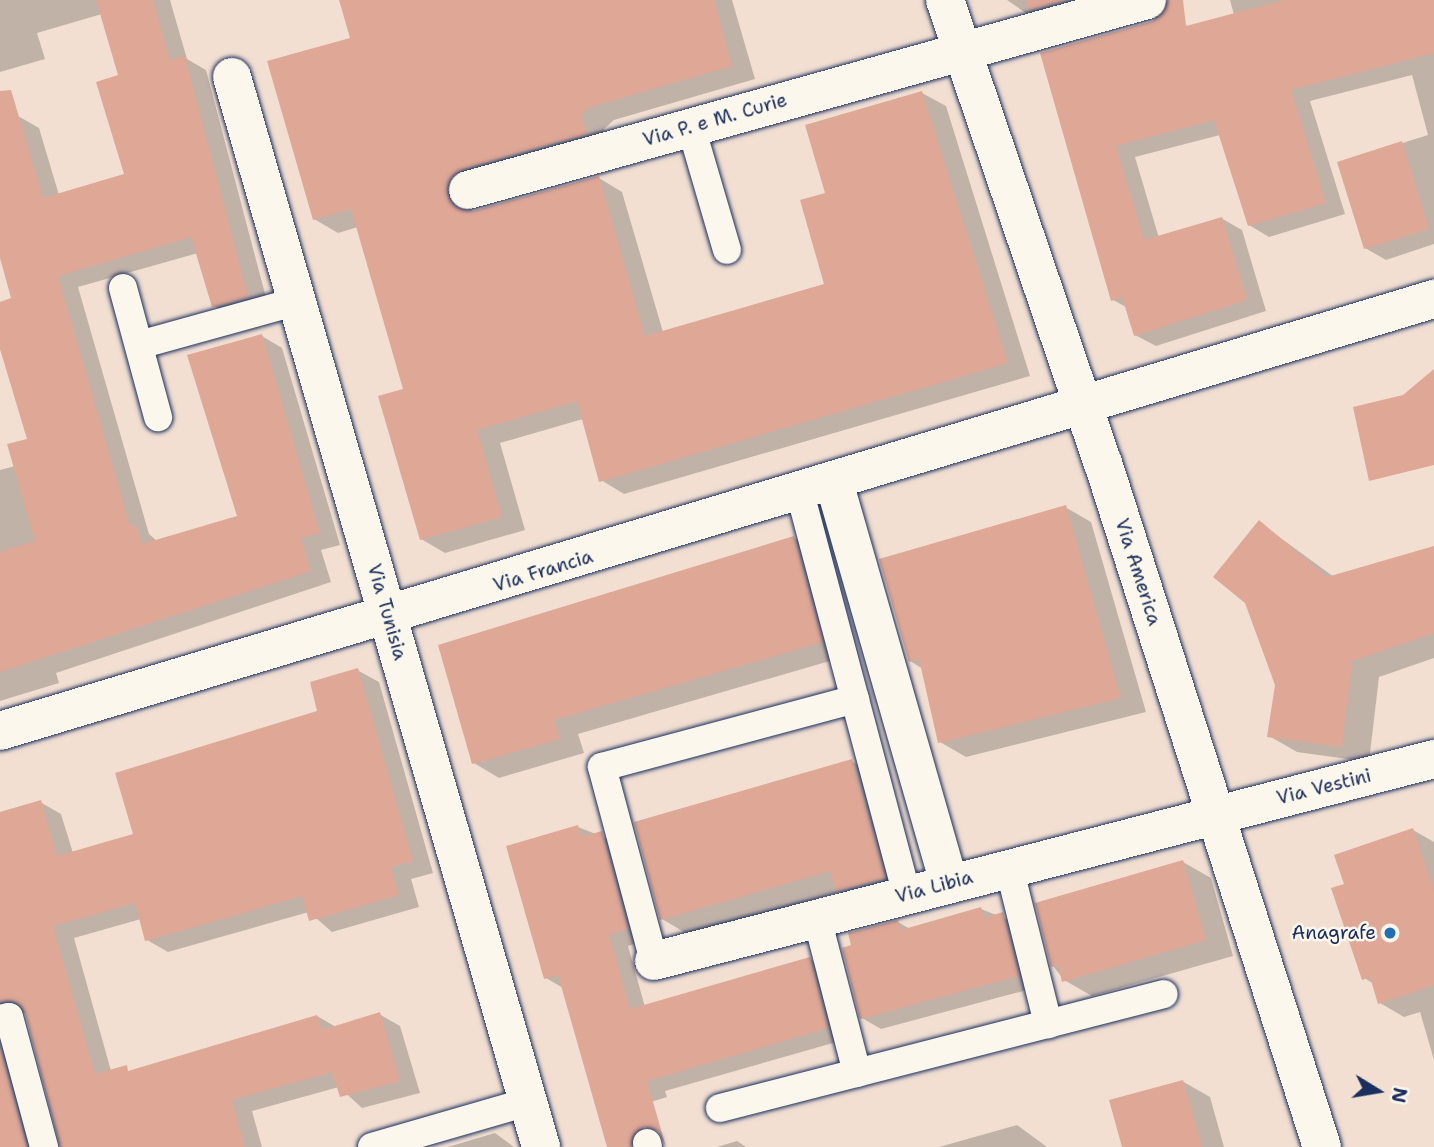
<!DOCTYPE html>
<html>
<head>
<meta charset="utf-8">
<style>
	body { margin:0 }
	#map { position:relative; width:1434px; height:1147px; overflow:hidden; background:#f2dfd2; font-family:"Shantell Sans",sans-serif }
	div>[style] { position:absolute }
	[style*='--x'] { left:calc(var(--x)*1px); top:calc(var(--y)*1px); width:calc(var(--w)*1px); rotate:calc(var(--a)*1deg) }
	.shadow>* { inset:0; background:#0003 }
	.building>* { inset:0; background:#dea796 }
	.roads { filter:drop-shadow(0 0 2px #1b2f5e) drop-shadow(0 0 2px #1b2f5e) }
	.service>* { height:28px; margin:-14px; padding:0 14px; transform-origin:14px; border-radius:14px; background:#fbf7ec }
	.minor>* { height:38px; margin:-19px; padding:0 19px; transform-origin:19px; border-radius:19px; background:#fbf7ec }
	.dots>* { width:19px; height:19px; translate:-50% -50%; box-sizing:border-box; border:4px solid #fbf7ec; border-radius:50% }
	span { translate:-50% -50%; white-space:nowrap; text-align:center; line-height:1.15; -webkit-text-stroke:5px #fbf7ec; paint-order:stroke }
	.street-label { font-size:19px; color:#1b2f5e }
	.poi-label { font-size:19px; color:#1b2f5e }
	.right { translate:-100% -50%; text-align:right }
	.north { position:absolute; left:1343px; top:1056px; width:70px; height:70px; -webkit-text-stroke:5px #fbf7ec; paint-order:stroke; rotate:101deg; font-size:19px; font-weight:700; line-height:28px; text-align:center; color:#1b2f5e }
	.north::after { content:''; display:block; margin:auto; width:24px; height:32px; background:#1b2f5e; clip-path:polygon(50% 0,100% 100%,50% 72%,0 100%) }
</style>
</head>
<body>
<div id="map">
	<div class="shadow">
		<i style="clip-path:polygon(0 0,170px 0,187px 59px,206px 70px,269px 309px,235px 318px,214px 306px,198px 253px,78px 287px,149px 534px,157px 541px,239px 517px,262px 336px,282px 348px,340px 545px,321px 550px,331px 582px,56px 673px,59px 683px,0 701px,0 470px,15px 466px,29px 440px,0 343px,0 304px,13px 300px,0 252px,0 121px,18px 116px,39px 128px,59px 195px,126px 175px,120px 77px,102px 14px,37px 33px,45px 59px,0 72px)"></i>
		<i style="clip-path:polygon(340px 0,732px 0,755px 79px,614px 120px,604px 129px,609px 147px,470px 199px,473px 213px,599px 178px,622px 192px,663px 332px,826px 285px,827px 194px,922px 93px,946px 106px,1030px 376px,624px 494px,601px 480px,583px 419px,500px 443px,525px 530px,445px 553px,421px 539px,405px 390px,358px 227px,338px 233px,314px 219px,352px 39px)"></i>
		<i style="clip-path:polygon(1007px 0,1119px 0,1033px 18px)"></i>
		<i style="clip-path:polygon(1230px 0,1434px 0,1434px 244px,1386px 260px,1365px 248px,1339px 163px,1428px 135px,1412px 75px,1310px 101px,1345px 214px,1269px 237px,1249px 225px,1220px 135px,1135px 157px,1159px 238px,1221px 218px,1242px 230px,1266px 311px,1156px 346px,1135px 335px,1128px 308px,1113px 300px,1042px 54px,1123px 44px,1234px 15px)"></i>
		<i style="clip-path:polygon(1065px 507px,1091px 522px,1146px 712px,966px 757px,940px 742px,923px 669px,910px 661px)"></i>
		<i style="clip-path:polygon(1260px 523px,1334px 577px,1434px 553px,1434px 658px,1379px 677px,1369px 762px,1297px 752px,1269px 736px,1277px 685px)"></i>
		<i style="clip-path:polygon(794px 538px,819px 552px,847px 656px,578px 734px,584px 753px,499px 778px,474px 763px)"></i>
		<i style="clip-path:polygon(357px 670px,379px 682px,433px 873px,411px 879px,419px 907px,332px 932px,309px 912px,168px 952px,147px 940px,141px 919px,74px 938px,111px 1071px,133px 1071px,317px 1016px,336px 1027px,379px 1014px,400px 1026px,420px 1093px,362px 1108px,339px 1087px,252px 1111px,262px 1147px,69px 1147px,27px 1012px,9px 1019px,44px 1147px,0 1147px,0 813px,40px 802px,61px 814px,73px 853px,135px 835px,319px 712px)"></i>
		<i style="clip-path:polygon(851px 761px,879px 777px,912px 894px,865px 906px,839px 892px,689px 935px,662px 919px)"></i>
		<i style="clip-path:polygon(578px 827px,621px 844px,647px 940px,628px 946px,645px 1007px,810px 959px,829px 970px,847px 1039px,665px 1091px,667px 1097px,615px 1113px,563px 988px,546px 978px)"></i>
		<i style="clip-path:polygon(1413px 830px,1434px 842px,1434px 1060px,1420px 1012px,1404px 1017px,1380px 1003px,1374px 984px,1364px 978px,1346px 885px)"></i>
		<i style="clip-path:polygon(1183px 862px,1211px 878px,1233px 956px,1092px 996px,1064px 980px,1053px 966px)"></i>
		<i style="clip-path:polygon(981px 909px,1022px 925px,1038px 987px,881px 1029px,862px 1018px,898px 922px,910px 929px)"></i>
		<i style="clip-path:polygon(1182px 1081px,1210px 1097px,1224px 1147px,1124px 1147px)"></i>
		<i style="clip-path:polygon(1017px 1125px,1047px 1147px,939px 1147px)"></i>
		<i style="clip-path:polygon(495px 1133px,514px 1147px,448px 1147px)"></i>
		<i style="clip-path:polygon(737px 1141px,746px 1147px,717px 1147px)"></i>
	</div>
	<div class="building">
		<i style="clip-path:polygon(96px 0,153px 0,170px 60px,185px 56px,248px 297px,212px 307px,191px 237px,58px 276px,130px 526px,136px 525px,142px 544px,237px 516px,187px 355px,262px 334px,320px 533px,301px 538px,311px 571px,0 672px,0 552px,35px 541px,7px 444px,27px 439px,0 349px,0 302px,11px 298px,0 258px,0 91px,11px 90px,43px 198px,124px 174px,96px 82px,118px 75px)"></i>
		<i style="clip-path:polygon(339px 0,714px 0,732px 66px,590px 107px,581px 115px,587px 134px,462px 169px,447px 185px,453px 206px,473px 211px,599px 176px,645px 336px,824px 284px,800px 200px,825px 193px,805px 125px,922px 91px,1008px 363px,599px 482px,577px 401px,477px 430px,502px 517px,420px 540px,378px 396px,403px 389px,351px 209px,313px 220px,267px 61px,350px 38px)"></i>
		<i style="clip-path:polygon(1026px 0,1066px 0,1029px 10px)"></i>
		<i style="clip-path:polygon(1168px 0,1183px 0,1186px 26px,1284px 0,1434px 0,1434px 53px,1291px 90px,1326px 203px,1248px 226px,1214px 120px,1116px 146px,1144px 240px,1222px 217px,1247px 300px,1134px 336px,1122px 297px,1111px 301px,1040px 53px,1153px 21px)"></i>
		<i style="clip-path:polygon(1402px 141px,1429px 229px,1364px 249px,1337px 162px)"></i>
		<i style="clip-path:polygon(1434px 369px,1434px 465px,1369px 481px,1353px 407px,1403px 395px)"></i>
		<i style="clip-path:polygon(1066px 505px,1121px 698px,938px 743px,919px 659px,909px 662px,879px 559px)"></i>
		<i style="clip-path:polygon(1259px 520px,1327px 577px,1434px 546px,1434px 633px,1352px 661px,1342px 747px,1267px 737px,1275px 685px,1245px 603px,1213px 577px)"></i>
		<i style="clip-path:polygon(794px 536px,823px 642px,554px 720px,560px 739px,472px 764px,438px 645px)"></i>
		<i style="clip-path:polygon(358px 668px,413px 861px,391px 867px,399px 895px,309px 921px,302px 896px,145px 941px,135px 903px,53px 926px,95px 1074px,127px 1065px,128px 1071px,317px 1015px,322px 1030px,380px 1012px,400px 1081px,340px 1097px,332px 1072px,232px 1100px,245px 1147px,60px 1147px,25px 1013px,14px 1001px,0 1002px,0 812px,41px 800px,57px 856px,133px 834px,115px 773px,317px 711px,310px 682px)"></i>
		<i style="clip-path:polygon(852px 759px,886px 878px,836px 891px,830px 871px,660px 920px,634px 822px)"></i>
		<i style="clip-path:polygon(578px 825px,581px 837px,602px 831px,628px 929px,609px 935px,630px 1009px,810px 957px,828px 1028px,647px 1081px,666px 1147px,658px 1131px,644px 1127px,631px 1147px,607px 1147px,558px 975px,544px 979px,506px 846px)"></i>
		<i style="clip-path:polygon(1413px 828px,1434px 890px,1434px 985px,1378px 1004px,1370px 977px,1362px 980px,1331px 888px,1344px 884px,1334px 855px)"></i>
		<i style="clip-path:polygon(1183px 860px,1206px 940px,1062px 982px,1058px 965px,1051px 967px,1035px 903px)"></i>
		<i style="clip-path:polygon(981px 907px,984px 918px,1003px 912px,1019px 976px,860px 1019px,842px 948px,851px 945px,848px 933px,898px 920px,901px 930px)"></i>
		<i style="clip-path:polygon(0 1048px,27px 1147px,0 1147px)"></i>
		<i style="clip-path:polygon(1183px 1080px,1202px 1147px,1122px 1147px,1109px 1100px)"></i>
	</div>
	<div class="roads">
		<div class="service">
			<i style="--x:691;--y:127;--w:128;--a:73.7"></i>
			<i style="--x:123;--y:288;--w:134;--a:74.8"></i>
			<i style="--x:139;--y:345;--w:165;--a:-15.5"></i>
			<i style="--x:800;--y:493;--w:415;--a:75.1"></i>
			<i style="--x:1009;--y:867;--w:162;--a:76"></i>
			<i style="--x:817;--y:918;--w:160;--a:75.5"></i>
			<i style="--x:654;--y:961;--w:201;--a:-105"></i>
			<i style="--x:602;--y:767;--w:262;--a:-15"></i>
			<i style="--x:0;--y:1019;--w:9;--a:-13"></i>
			<i style="--x:9;--y:1017;--w:135;--a:74.9"></i>
			<i style="--x:720;--y:1108;--w:458;--a:-14.4"></i>
			<i style="--x:647;--y:1143;--w:4;--a:76"></i>
			<i style="--x:372;--y:1147;--w:162;--a:-16.1"></i>
		</div>
		<div class="minor">
			<i style="--x:945;--y:0;--w:489;--a:71.2"></i>
			<i style="--x:1103;--y:463;--w:718;--a:72.25"></i>
			<i style="--x:232;--y:77;--w:1114;--a:73.89"></i>
			<i style="--x:468;--y:190;--w:705;--a:-15.63"></i>
			<i style="--x:834;--y:482;--w:416;--a:74"></i>
			<i style="--x:0;--y:731;--w:1498;--a:-16.77"></i>
			<i style="--x:654;--y:961;--w:806;--a:-14.52"></i>
		</div>
	</div>
	<div class="dots">
		<i style="left:1390px;top:933px;background:#1f6fb2"></i>
	</div>
	<div class="street-label">
		<span style="left:715px;top:120px;rotate:-16deg">Via P. e M. Curie</span>
		<span style="left:543px;top:571px;rotate:-17deg">Via Francia</span>
		<span style="left:1138px;top:572px;rotate:72deg">Via America</span>
		<span style="left:387px;top:612px;rotate:74deg">Via Tunisia</span>
		<span style="left:1324px;top:787px;rotate:-14deg">Via Vestini</span>
		<span style="left:934px;top:887px;rotate:-15deg">Via Libia</span>
	</div>
	<div class="poi-label">
		<span class="right" style="left:1376px;top:933px">Anagrafe</span>
	</div>
	<div class="north">N</div>
</div>
</body>
</html>
